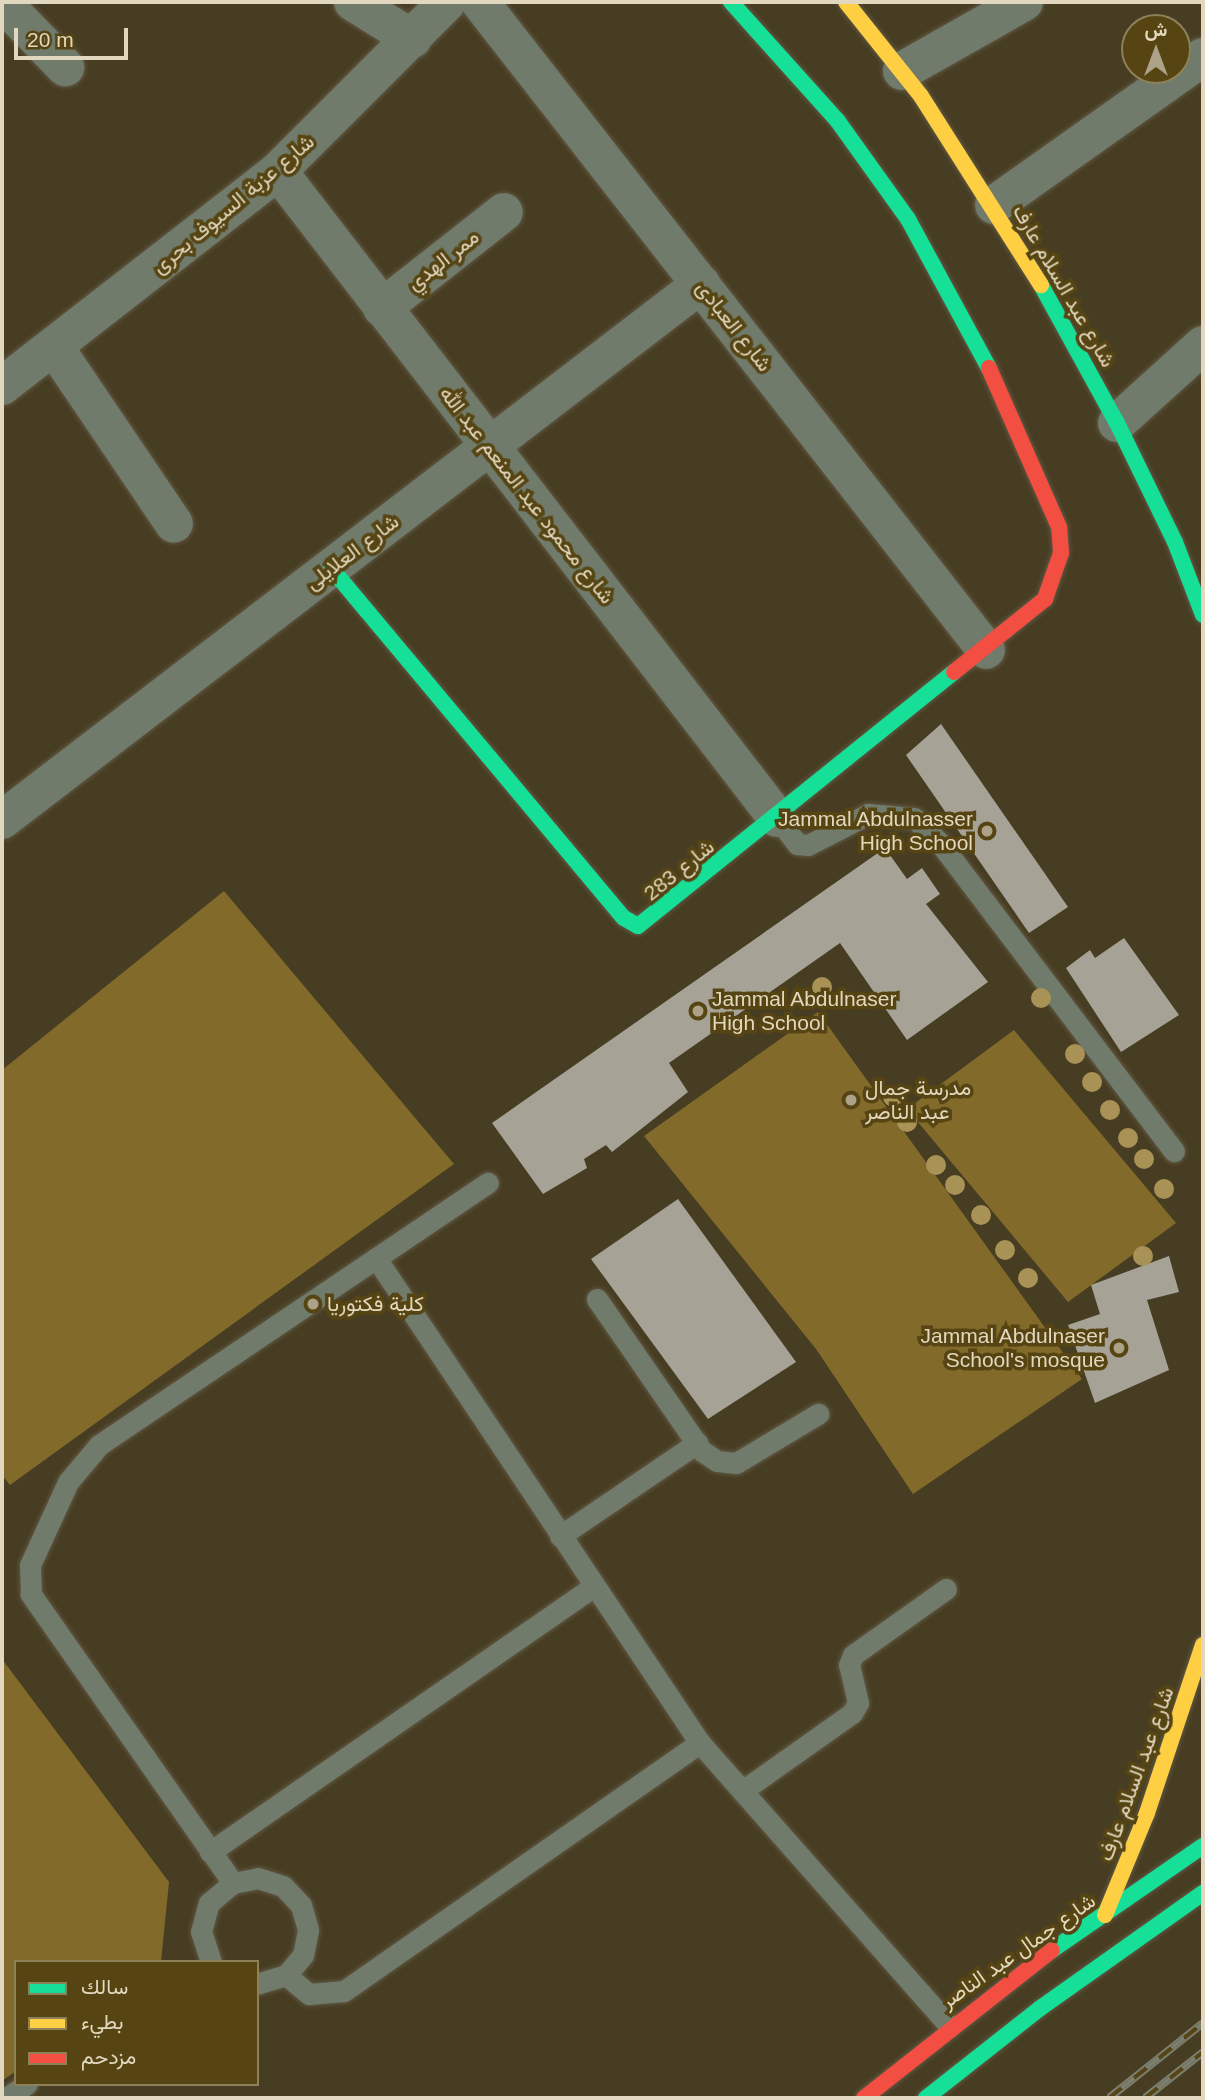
<!DOCTYPE html>
<html>
<head>
<meta charset="utf-8">
<style>
	body { margin:0 }
	#map { position:relative; width:1205px; height:2100px; overflow:hidden; background:#473d22; font-family:Arial,Vazirmatn,sans-serif }
	div>[style] { position:absolute }
	[style*='--x'] { left:calc(var(--x)*1px); top:calc(var(--y)*1px); width:calc(var(--w)*1px); rotate:calc(var(--a)*1deg) }
	.green>* { inset:0; background:#816a2a }
	.building>* { inset:0; background:#a6a296 }
	.roads { filter:drop-shadow(0 0 2px #605742) drop-shadow(0 0 2px #605742) }
	.lane>* { height:21px; margin:-10.5px; padding:0 10.5px; transform-origin:10.5px; border-radius:10.5px; background:#707b6c }
	.street>* { height:38px; margin:-19px; padding:0 19px; transform-origin:19px; border-radius:19px; background:#707b6c }
	.fast>* { height:16px; margin:-8px; padding:0 8px; transform-origin:8px; border-radius:8px; background:#16e098 }
	.slow>* { height:16px; margin:-8px; padding:0 8px; transform-origin:8px; border-radius:8px; background:#ffcf43 }
	.jam>* { height:16px; margin:-8px; padding:0 8px; transform-origin:8px; border-radius:8px; background:#f24e42 }
	.rail>* { height:8px; margin-top:-4px; transform-origin:0; background:repeating-linear-gradient(90deg,#564513 0 16px,#7c7e6e 0 32px); box-sizing:border-box; border-block:2px solid #7c7e6e }
	.trees>* { width:20px; height:20px; margin:-10px; border-radius:50%; background:#a99256 }
	.dots>* { width:19px; height:19px; translate:-50% -50%; box-sizing:border-box; border:4px solid #564513; border-radius:50% }
	span { translate:-50% -50%; white-space:nowrap; text-align:center; line-height:1.15; -webkit-text-stroke:7px #564513; paint-order:stroke }
	.street-label { font-size:21px; color:#e2d8bf }
	.poi-label { font-size:21px; color:#e2d8bf }
	.right { translate:-100% -50%; text-align:right }
	.left { translate:0 -50%; text-align:left }
	.frame { position:absolute; inset:0; border:4px solid #e2d8bf; pointer-events:none }
	.legend { position:absolute; left:14px; top:1960px; width:245px; height:126px; box-sizing:border-box; background:#564513; border:2px solid #8e8058; margin:0; padding:9px 12px; list-style:none; font-size:21px; color:#e2d8bf }
	.legend li { display:flex; align-items:center; gap:14px; height:35px }
	.legend b { width:35px; border:2px solid #8e8058 }
	.north { position:absolute; left:1121px; top:14px; width:70px; height:70px; box-sizing:border-box; background:#564513; border:2px solid #8e8058; border-radius:50%; rotate:0deg; font-size:19px; font-weight:700; line-height:28px; text-align:center; color:#e2d8bf }
	.north::after { content:''; display:block; margin:auto; width:24px; height:32px; background:#aca288; clip-path:polygon(50% 0,100% 100%,50% 72%,0 100%) }
	.scale { position:absolute; left:14px; top:28px; width:114px; height:32px; box-sizing:border-box; border:4px solid #e2d8bf; border-top:0; padding-left:9px; font-size:21px; line-height:24px; white-space:nowrap; color:#e2d8bf; -webkit-text-stroke:5px #564513; paint-order:stroke }
</style>
</head>
<body>
<div id="map">
	<div class="green">
		<i style="clip-path:polygon(224px 891px,454px 1164px,10px 1485px,2px 1475px,2px 1070px)"></i>
		<i style="clip-path:polygon(818px 1012px,1082px 1379px,913px 1494px,816px 1349px,644px 1136px)"></i>
		<i style="clip-path:polygon(1014px 1030px,1176px 1223px,1068px 1302px,907px 1109px)"></i>
		<i style="clip-path:polygon(2px 1659px,169px 1882px,161px 1962px,16px 1962px,16px 2071px,2px 2081px)"></i>
	</div>
	<div class="building">
		<i style="clip-path:polygon(941px 724px,1068px 907px,1029px 933px,906px 755px)"></i>
		<i style="clip-path:polygon(885px 848px,907px 879px,922px 868px,940px 894px,926px 904px,988px 982px,907px 1040px,840px 943px,669px 1063px,688px 1092px,612px 1152px,606px 1145px,584px 1159px,587px 1168px,543px 1194px,492px 1123px)"></i>
		<i style="clip-path:polygon(1124px 938px,1179px 1015px,1121px 1052px,1066px 968px,1090px 950px,1095px 958px)"></i>
		<i style="clip-path:polygon(678px 1199px,796px 1362px,708px 1419px,591px 1259px)"></i>
		<i style="clip-path:polygon(1169px 1256px,1179px 1292px,1147px 1300px,1169px 1370px,1095px 1403px,1068px 1325px,1100px 1314px,1091px 1285px)"></i>
	</div>
	<div class="roads">
		<div class="lane">
			<i style="--x:777;--y:818;--w:33;--a:52"></i>
			<i style="--x:797;--y:844;--w:11;--a:5"></i>
			<i style="--x:808;--y:845;--w:68;--a:-27.3"></i>
			<i style="--x:868;--y:814;--w:46;--a:5"></i>
			<i style="--x:914;--y:818;--w:36;--a:44"></i>
			<i style="--x:940;--y:843;--w:387;--a:52.8"></i>
			<i style="--x:376;--y:1258;--w:583;--a:56.26"></i>
			<i style="--x:700;--y:1743;--w:376;--a:48.6"></i>
			<i style="--x:597;--y:1299;--w:185;--a:55.4"></i>
			<i style="--x:702;--y:1451;--w:18;--a:34"></i>
			<i style="--x:717;--y:1461;--w:19;--a:6"></i>
			<i style="--x:736;--y:1463;--w:96;--a:-30.9"></i>
			<i style="--x:560;--y:1536;--w:166;--a:-34.2"></i>
			<i style="--x:742;--y:1791;--w:135;--a:-35.3"></i>
			<i style="--x:852;--y:1713;--w:12;--a:-59"></i>
			<i style="--x:858;--y:1703;--w:39;--a:-103"></i>
			<i style="--x:849;--y:1665;--w:11;--a:-68"></i>
			<i style="--x:853;--y:1655;--w:114;--a:-35.4"></i>
			<i style="--x:210;--y:1852;--w:467;--a:-34.7"></i>
			<i style="--x:233;--y:1883;--w:353;--a:-125"></i>
			<i style="--x:31;--y:1594;--w:29;--a:-92"></i>
			<i style="--x:30;--y:1565;--w:91;--a:-65.4"></i>
			<i style="--x:68;--y:1482;--w:48;--a:-50"></i>
			<i style="--x:99;--y:1445;--w:469;--a:-34"></i>
			<i style="--x:211;--y:1962;--w:32;--a:-108"></i>
			<i style="--x:201;--y:1932;--w:30;--a:-75"></i>
			<i style="--x:209;--y:1903;--w:31;--a:-40"></i>
			<i style="--x:233;--y:1883;--w:25;--a:-11"></i>
			<i style="--x:258;--y:1878;--w:26;--a:18"></i>
			<i style="--x:283;--y:1886;--w:26;--a:47"></i>
			<i style="--x:301;--y:1905;--w:26;--a:74"></i>
			<i style="--x:308;--y:1930;--w:25;--a:101"></i>
			<i style="--x:303;--y:1955;--w:26;--a:130"></i>
			<i style="--x:286;--y:1975;--w:30;--a:163"></i>
			<i style="--x:286;--y:1975;--w:30;--a:40"></i>
			<i style="--x:309;--y:1994;--w:35;--a:-5"></i>
			<i style="--x:344;--y:1991;--w:434;--a:-34.9"></i>
			<i style="--x:6;--y:2098;--w:25;--a:-34"></i>
		</div>
		<div class="street">
			<i style="--x:2;--y:2;--w:91;--a:45.9"></i>
			<i style="--x:353;--y:2;--w:70;--a:31.7"></i>
			<i style="--x:480;--y:2;--w:822;--a:52.01"></i>
			<i style="--x:902;--y:71;--w:140;--a:-29.5"></i>
			<i style="--x:278;--y:171;--w:817;--a:52.36"></i>
			<i style="--x:994;--y:205;--w:256;--a:-35.3"></i>
			<i style="--x:382;--y:308;--w:155;--a:-38.2"></i>
			<i style="--x:55;--y:348;--w:212;--a:55.9"></i>
			<i style="--x:2;--y:386;--w:350;--a:-37.9"></i>
			<i style="--x:278;--y:171;--w:239;--a:-45"></i>
			<i style="--x:1117;--y:423;--w:116;--a:-42.2"></i>
			<i style="--x:2;--y:820;--w:881;--a:-37.48"></i>
		</div>
		<div class="fast">
			<i style="--x:731;--y:2;--w:159;--a:48.1"></i>
			<i style="--x:837;--y:120;--w:122;--a:54.4"></i>
			<i style="--x:908;--y:219;--w:170;--a:61.5"></i>
			<i style="--x:1041;--y:285;--w:158;--a:61.2"></i>
			<i style="--x:1117;--y:423;--w:132;--a:64"></i>
			<i style="--x:1175;--y:542;--w:78;--a:69"></i>
			<i style="--x:331;--y:568;--w:456;--a:50.1"></i>
			<i style="--x:624;--y:918;--w:16;--a:30"></i>
			<i style="--x:638;--y:926;--w:405;--a:-38.8"></i>
			<i style="--x:1052;--y:1950;--w:183;--a:-34.6"></i>
			<i style="--x:926;--y:2098;--w:144;--a:-38.2"></i>
			<i style="--x:1039;--y:2009;--w:201;--a:-35.3"></i>
		</div>
		<div class="slow">
			<i style="--x:846;--y:2;--w:120;--a:51.4"></i>
			<i style="--x:921;--y:96;--w:224;--a:57.6"></i>
			<i style="--x:1105;--y:1915;--w:110;--a:-67.6"></i>
			<i style="--x:1147;--y:1813;--w:177;--a:-71.6"></i>
		</div>
		<div class="jam">
			<i style="--x:954;--y:672;--w:117;--a:-38.7"></i>
			<i style="--x:1045;--y:599;--w:49;--a:-70.8"></i>
			<i style="--x:1061;--y:553;--w:26;--a:-94"></i>
			<i style="--x:1059;--y:527;--w:174;--a:-113.8"></i>
			<i style="--x:864;--y:2098;--w:239;--a:-38.2"></i>
		</div>
	</div>
	<div class="rail">
		<i style="--x:1109;--y:2098;--w:120;--a:-38.6"></i>
		<i style="--x:1145;--y:2098;--w:74;--a:-38.4"></i>
	</div>
	<div class="trees">
		<i style="left:822px;top:987px"></i>
		<i style="left:1041px;top:998px"></i>
		<i style="left:1075px;top:1054px"></i>
		<i style="left:1092px;top:1082px"></i>
		<i style="left:893px;top:1097px"></i>
		<i style="left:1110px;top:1110px"></i>
		<i style="left:907px;top:1122px"></i>
		<i style="left:1128px;top:1138px"></i>
		<i style="left:1144px;top:1159px"></i>
		<i style="left:936px;top:1165px"></i>
		<i style="left:955px;top:1185px"></i>
		<i style="left:1164px;top:1189px"></i>
		<i style="left:981px;top:1215px"></i>
		<i style="left:1005px;top:1250px"></i>
		<i style="left:1143px;top:1256px"></i>
		<i style="left:1028px;top:1278px"></i>
	</div>
	<div class="dots">
		<i style="left:987px;top:831px;background:#aca288"></i>
		<i style="left:698px;top:1011px;background:#aca288"></i>
		<i style="left:851px;top:1100px;background:#aca288"></i>
		<i style="left:313px;top:1304px;background:#aca288"></i>
		<i style="left:1119px;top:1348px;background:#aca288"></i>
	</div>
	<div class="street-label">
		<span style="left:233px;top:204px;rotate:-40deg">شارع عزبة السيوف بحرى</span>
		<span style="left:443px;top:260px;rotate:-38deg">ممر الهدي</span>
		<span style="left:1064px;top:286px;rotate:60deg">شارع عبد السلام عارف</span>
		<span style="left:734px;top:326px;rotate:52deg">شارع العبادى</span>
		<span style="left:527px;top:495px;rotate:52deg">شارع محمود عبد المنعم عبد الله</span>
		<span style="left:352px;top:552px;rotate:-37deg">شارع العلايلى</span>
		<span style="left:679px;top:870px;rotate:-39deg">شارع 283</span>
		<span style="left:1136px;top:1774px;rotate:-70deg">شارع عبد السلام عارف</span>
		<span style="left:1018px;top:1951px;rotate:-35deg">شارع جمال عبد الناصر</span>
	</div>
	<div class="poi-label">
		<span class="right" style="left:973px;top:831px">Jammal Abdulnasser<br>High School</span>
		<span class="left" style="left:712px;top:1011px">Jammal Abdulnaser<br>High School</span>
		<span class="left" style="left:865px;top:1100px">مدرسة جمال<br>عبد الناصر</span>
		<span class="left" style="left:327px;top:1304px">كلية فكتوريا</span>
		<span class="right" style="left:1105px;top:1348px">Jammal Abdulnaser<br>School's mosque</span>
	</div>
	<div class="frame"></div>
	<ul class="legend">
	<li><b style="height:9px;background:#16e098"></b>سالك</li>
	<li><b style="height:9px;background:#ffcf43"></b>بطيء</li>
	<li><b style="height:9px;background:#f24e42"></b>مزدحم</li>
	</ul>
	<div class="north">ش</div>
	<div class="scale">20 m</div>
</div>
</body>
</html>
